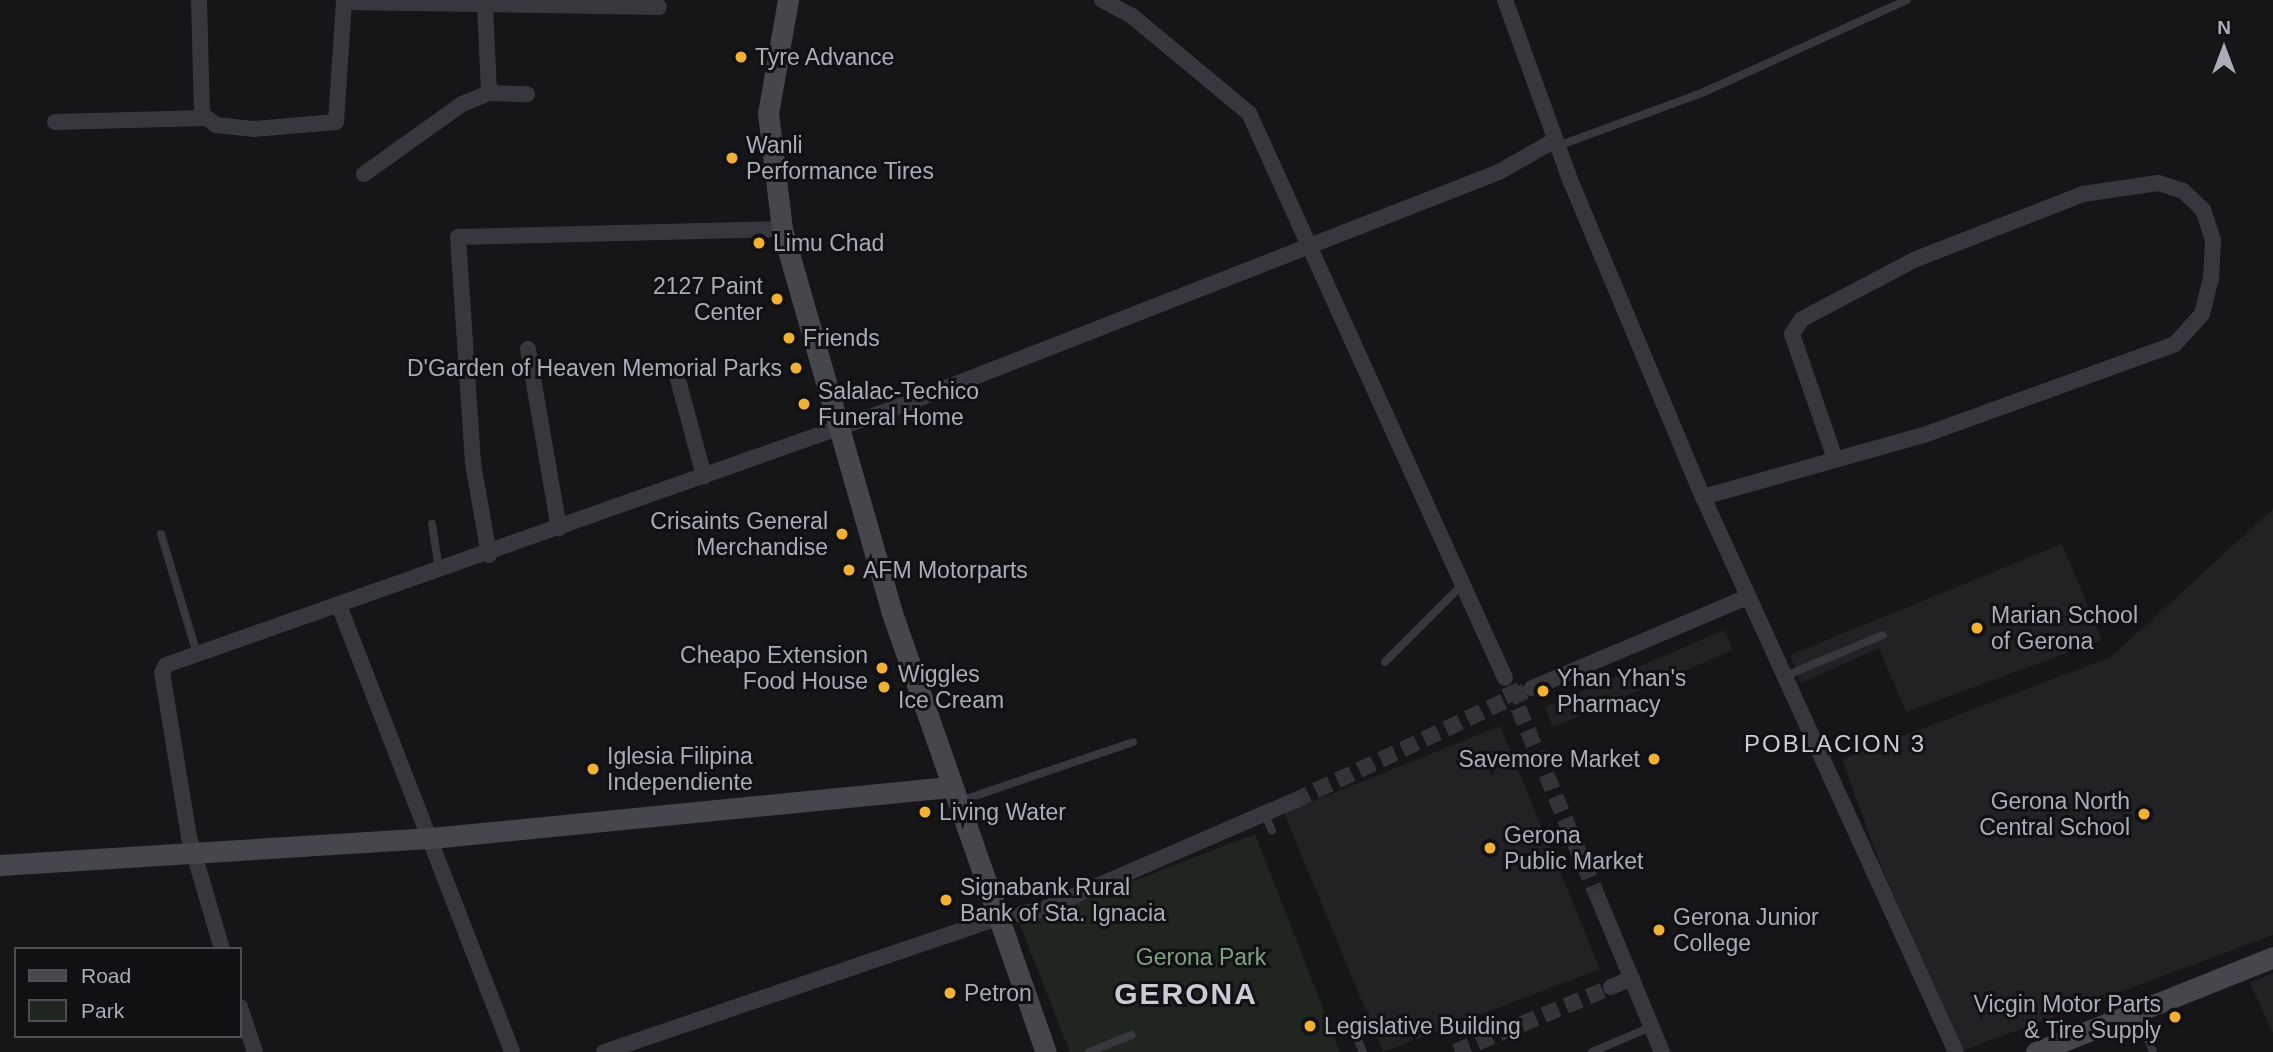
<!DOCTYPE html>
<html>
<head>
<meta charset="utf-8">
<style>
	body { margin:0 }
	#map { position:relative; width:2273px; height:1052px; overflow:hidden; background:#161618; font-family:Arial,sans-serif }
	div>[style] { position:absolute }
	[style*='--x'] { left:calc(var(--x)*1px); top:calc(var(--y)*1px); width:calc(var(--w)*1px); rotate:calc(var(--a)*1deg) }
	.built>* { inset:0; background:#222225 }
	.green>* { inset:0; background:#1e261f }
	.street-tunnel>* { height:16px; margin-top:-8px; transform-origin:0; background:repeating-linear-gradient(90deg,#333438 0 16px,transparent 0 24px) }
	.lane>* { height:8px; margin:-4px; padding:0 4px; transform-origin:4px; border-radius:4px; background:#37383d }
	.street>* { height:16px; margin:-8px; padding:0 8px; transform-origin:8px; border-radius:8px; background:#37383d }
	.secondary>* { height:21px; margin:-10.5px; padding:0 10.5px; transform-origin:10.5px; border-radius:10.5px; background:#45474d }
	.dots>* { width:19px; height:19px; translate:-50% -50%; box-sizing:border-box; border:4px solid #111113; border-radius:50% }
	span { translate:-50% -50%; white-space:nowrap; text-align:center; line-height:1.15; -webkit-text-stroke:6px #111113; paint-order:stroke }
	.poi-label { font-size:23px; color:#a8adb8 }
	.left { translate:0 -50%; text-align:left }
	.right { translate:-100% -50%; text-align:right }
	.park-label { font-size:23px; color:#7fa381 }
	.neighbourhood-label { font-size:24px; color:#c9ccd4; letter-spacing:2px }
	.district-label { font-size:30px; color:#c9ccd4; font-weight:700; letter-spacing:2px }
	.legend { position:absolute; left:14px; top:947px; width:228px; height:91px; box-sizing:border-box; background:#111113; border:2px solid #4d4f55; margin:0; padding:9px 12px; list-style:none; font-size:21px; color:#a8adb8 }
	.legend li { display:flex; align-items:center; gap:14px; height:35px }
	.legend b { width:35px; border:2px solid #4d4f55 }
	.north { position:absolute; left:2189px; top:14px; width:70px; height:70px; -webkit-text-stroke:5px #111113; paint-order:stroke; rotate:0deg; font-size:19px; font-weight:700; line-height:28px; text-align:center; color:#a8adb8 }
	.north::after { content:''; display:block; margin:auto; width:24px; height:32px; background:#a8adb8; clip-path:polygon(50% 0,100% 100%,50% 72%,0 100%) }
</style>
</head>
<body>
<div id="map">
	<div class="built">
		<i style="clip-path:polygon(2273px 509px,2273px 935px,1964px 1050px,1880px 864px,1842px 759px,2111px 657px)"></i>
		<i style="clip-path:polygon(2062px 544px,2102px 640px,1906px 712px,1879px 648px,1801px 683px,1790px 655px)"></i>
		<i style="clip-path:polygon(1724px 630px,1733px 650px,1553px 727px,1545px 707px)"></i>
		<i style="clip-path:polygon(1500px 726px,1600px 969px,1383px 1052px,1284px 813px)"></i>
		<i style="clip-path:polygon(2273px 973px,2273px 1033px,2250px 983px)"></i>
	</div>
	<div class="green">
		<i style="clip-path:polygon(1255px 834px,1340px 1052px,1070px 1052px,1020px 925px)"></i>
	</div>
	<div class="street-tunnel">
		<i style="--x:1509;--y:686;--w:232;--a:67.2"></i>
		<i style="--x:1294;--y:801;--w:263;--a:-25.4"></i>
		<i style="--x:1455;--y:1052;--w:169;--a:-22.6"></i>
	</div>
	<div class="lane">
		<i style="--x:1558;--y:146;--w:156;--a:-20.3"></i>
		<i style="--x:1704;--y:92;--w:223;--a:-24.4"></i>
		<i style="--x:432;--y:524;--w:47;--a:81.3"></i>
		<i style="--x:161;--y:534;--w:125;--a:73.3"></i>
		<i style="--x:1385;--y:662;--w:110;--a:-45"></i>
		<i style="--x:1785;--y:676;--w:106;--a:-22.7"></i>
		<i style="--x:960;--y:801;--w:183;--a:-18.8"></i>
		<i style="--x:1265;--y:815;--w:17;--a:66"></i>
		<i style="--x:2138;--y:1012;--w:43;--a:69.4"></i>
		<i style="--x:1354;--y:1031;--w:23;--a:67"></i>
		<i style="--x:1089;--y:1052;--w:46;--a:-21.6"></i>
		<i style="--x:1592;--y:1052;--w:64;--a:-23"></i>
	</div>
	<div class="street">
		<i style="--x:199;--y:0;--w:114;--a:88.5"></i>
		<i style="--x:202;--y:114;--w:18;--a:38"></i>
		<i style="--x:216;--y:125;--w:37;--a:6"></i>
		<i style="--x:253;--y:129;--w:83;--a:-4.8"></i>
		<i style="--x:336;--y:122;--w:122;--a:-86.2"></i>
		<i style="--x:1102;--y:0;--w:34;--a:28"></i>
		<i style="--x:1132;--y:16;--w:152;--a:39.7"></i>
		<i style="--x:1249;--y:113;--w:620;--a:65.62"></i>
		<i style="--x:1505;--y:0;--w:194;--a:70.1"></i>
		<i style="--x:1571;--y:182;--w:342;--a:67.3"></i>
		<i style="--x:1703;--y:497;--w:610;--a:65.49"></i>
		<i style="--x:344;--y:2;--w:315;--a:0.9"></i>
		<i style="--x:485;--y:4;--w:89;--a:87.4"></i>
		<i style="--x:489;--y:93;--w:38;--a:2"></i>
		<i style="--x:55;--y:122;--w:151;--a:-1.5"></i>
		<i style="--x:364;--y:174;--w:120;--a:-35.5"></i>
		<i style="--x:462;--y:104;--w:29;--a:-22"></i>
		<i style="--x:528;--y:349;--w:182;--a:80.2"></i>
		<i style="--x:677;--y:376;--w:104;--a:74.9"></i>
		<i style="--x:1703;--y:497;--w:230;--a:-15.7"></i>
		<i style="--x:1924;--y:435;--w:267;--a:-19.9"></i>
		<i style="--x:2175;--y:344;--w:40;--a:-48"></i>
		<i style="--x:2202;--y:314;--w:36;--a:-76"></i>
		<i style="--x:2211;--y:279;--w:39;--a:-87"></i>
		<i style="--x:2213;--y:240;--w:32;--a:-108"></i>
		<i style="--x:2203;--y:210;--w:28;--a:-136"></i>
		<i style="--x:2183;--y:191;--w:26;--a:-162"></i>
		<i style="--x:2158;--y:183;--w:76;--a:171.7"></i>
		<i style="--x:2083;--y:194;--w:179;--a:158.7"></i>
		<i style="--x:1916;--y:259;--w:129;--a:152.2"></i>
		<i style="--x:1802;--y:319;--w:18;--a:124"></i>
		<i style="--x:1792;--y:334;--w:129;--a:71"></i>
		<i style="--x:489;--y:555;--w:93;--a:-99.9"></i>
		<i style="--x:473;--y:463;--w:226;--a:-93.8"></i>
		<i style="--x:458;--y:237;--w:324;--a:-1.4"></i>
		<i style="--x:340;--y:608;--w:476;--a:68.8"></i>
		<i style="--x:1532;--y:688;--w:233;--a:-22.9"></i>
		<i style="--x:1599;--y:900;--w:165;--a:67.5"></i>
		<i style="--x:222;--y:949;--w:117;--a:-106.4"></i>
		<i style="--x:189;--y:837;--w:166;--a:-99.3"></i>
		<i style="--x:162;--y:673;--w:9;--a:-63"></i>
		<i style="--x:166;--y:665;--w:770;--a:-19.42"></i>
		<i style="--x:892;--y:409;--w:652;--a:-21.33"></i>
		<i style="--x:1499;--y:172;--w:64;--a:-29.7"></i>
		<i style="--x:1611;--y:987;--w:23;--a:-23"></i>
		<i style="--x:240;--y:1007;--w:47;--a:71.6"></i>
		<i style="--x:604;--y:1052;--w:413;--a:-18.8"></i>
		<i style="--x:995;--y:919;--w:50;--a:-11.5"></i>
		<i style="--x:1044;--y:909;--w:272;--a:-23.4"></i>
	</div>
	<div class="secondary">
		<i style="--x:788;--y:0;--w:115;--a:100"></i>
		<i style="--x:768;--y:113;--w:117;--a:83.1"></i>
		<i style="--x:782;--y:229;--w:399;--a:74"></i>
		<i style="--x:892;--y:613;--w:465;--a:70.7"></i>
		<i style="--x:0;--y:865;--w:432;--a:-3.6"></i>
		<i style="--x:431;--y:838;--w:521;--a:-5.62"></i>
		<i style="--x:2036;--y:1052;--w:255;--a:-21.8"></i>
	</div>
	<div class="dots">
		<i style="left:741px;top:57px;background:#f2b134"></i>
		<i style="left:732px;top:158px;background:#f2b134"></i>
		<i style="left:759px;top:243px;background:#f2b134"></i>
		<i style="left:777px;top:299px;background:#f2b134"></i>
		<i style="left:789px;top:338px;background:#f2b134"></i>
		<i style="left:796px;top:368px;background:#f2b134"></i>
		<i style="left:804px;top:404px;background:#f2b134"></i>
		<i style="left:842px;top:534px;background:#f2b134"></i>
		<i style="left:849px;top:570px;background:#f2b134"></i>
		<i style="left:1977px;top:628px;background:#f2b134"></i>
		<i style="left:882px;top:668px;background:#f2b134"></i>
		<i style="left:884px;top:687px;background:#f2b134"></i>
		<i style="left:1543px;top:691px;background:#f2b134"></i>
		<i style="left:1654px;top:759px;background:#f2b134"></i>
		<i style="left:593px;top:769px;background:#f2b134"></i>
		<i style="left:925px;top:812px;background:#f2b134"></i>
		<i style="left:2144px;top:814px;background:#f2b134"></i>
		<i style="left:1490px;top:848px;background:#f2b134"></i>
		<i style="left:946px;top:900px;background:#f2b134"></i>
		<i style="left:1659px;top:930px;background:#f2b134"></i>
		<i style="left:950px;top:993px;background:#f2b134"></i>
		<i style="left:2175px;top:1017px;background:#f2b134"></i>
		<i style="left:1310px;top:1026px;background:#f2b134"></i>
	</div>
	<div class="poi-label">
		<span class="left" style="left:755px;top:57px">Tyre Advance</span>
		<span class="left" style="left:746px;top:158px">Wanli<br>Performance Tires</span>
		<span class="left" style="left:773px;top:243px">Limu Chad</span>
		<span class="right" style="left:763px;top:299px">2127 Paint<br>Center</span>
		<span class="left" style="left:803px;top:338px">Friends</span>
		<span class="right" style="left:782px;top:368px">D'Garden of Heaven Memorial Parks</span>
		<span class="left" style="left:818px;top:404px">Salalac-Techico<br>Funeral Home</span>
		<span class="right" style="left:828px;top:534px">Crisaints General<br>Merchandise</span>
		<span class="left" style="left:863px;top:570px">AFM Motorparts</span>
		<span class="left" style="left:1991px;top:628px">Marian School<br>of Gerona</span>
		<span class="right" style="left:868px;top:668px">Cheapo Extension<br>Food House</span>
		<span class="left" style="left:898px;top:687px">Wiggles<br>Ice Cream</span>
		<span class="left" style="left:1557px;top:691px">Yhan Yhan's<br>Pharmacy</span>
		<span class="left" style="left:607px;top:769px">Iglesia Filipina<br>Independiente</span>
		<span class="right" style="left:1640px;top:759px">Savemore Market</span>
		<span class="right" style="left:2130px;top:814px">Gerona North<br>Central School</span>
		<span class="left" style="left:939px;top:812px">Living Water</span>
		<span class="left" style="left:1504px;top:848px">Gerona<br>Public Market</span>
		<span class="left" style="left:960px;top:900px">Signabank Rural<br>Bank of Sta. Ignacia</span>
		<span class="left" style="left:1673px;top:930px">Gerona Junior<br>College</span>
		<span class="left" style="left:964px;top:993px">Petron</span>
		<span class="right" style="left:2161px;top:1017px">Vicgin Motor Parts<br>&amp; Tire Supply</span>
		<span class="left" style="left:1324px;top:1026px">Legislative Building</span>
	</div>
	<div class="park-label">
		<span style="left:1201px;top:957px">Gerona Park</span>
	</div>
	<div class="neighbourhood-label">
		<span style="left:1835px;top:744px">POBLACION 3</span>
	</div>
	<div class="district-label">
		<span style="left:1186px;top:994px">GERONA</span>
	</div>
	<ul class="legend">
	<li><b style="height:9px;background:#45474d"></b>Road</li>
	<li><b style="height:19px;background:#1e261f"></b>Park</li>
	</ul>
	<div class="north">N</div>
</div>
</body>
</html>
